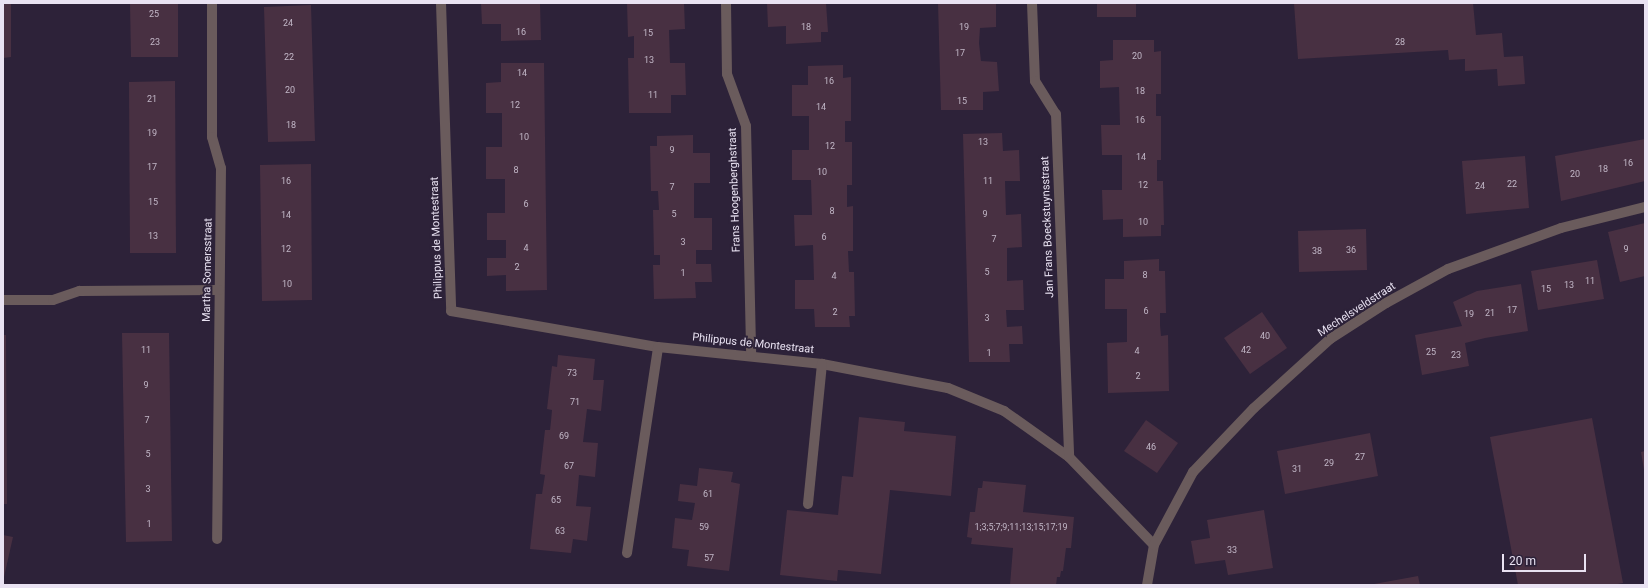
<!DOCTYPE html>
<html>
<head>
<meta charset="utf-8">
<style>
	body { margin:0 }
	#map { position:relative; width:1648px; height:588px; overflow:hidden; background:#2d2239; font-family:Roboto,sans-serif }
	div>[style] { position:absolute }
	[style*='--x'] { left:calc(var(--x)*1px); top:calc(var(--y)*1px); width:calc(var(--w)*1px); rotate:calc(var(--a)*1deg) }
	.building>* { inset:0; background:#483042 }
	.minor>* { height:10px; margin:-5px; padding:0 5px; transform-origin:5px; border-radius:5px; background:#6a5b5c }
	span { translate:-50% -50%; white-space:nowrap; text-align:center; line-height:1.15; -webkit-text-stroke:4px #2d2239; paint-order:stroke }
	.number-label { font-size:9px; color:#c1b6c6 }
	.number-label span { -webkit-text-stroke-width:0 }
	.street-label { font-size:11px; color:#e9e2f2 }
	.frame { position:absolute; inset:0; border:4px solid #e9e2f2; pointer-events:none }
	.scale { position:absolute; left:1502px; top:554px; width:84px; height:18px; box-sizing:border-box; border:2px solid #e9e2f2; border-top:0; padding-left:5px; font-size:12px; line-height:14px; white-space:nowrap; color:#e9e2f2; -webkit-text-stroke:3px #2d2239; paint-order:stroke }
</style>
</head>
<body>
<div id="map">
	<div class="building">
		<i style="clip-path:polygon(3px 3px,11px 3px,11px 57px,3px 58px)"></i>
		<i style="clip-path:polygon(130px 3px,178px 3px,178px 57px,131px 57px)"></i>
		<i style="clip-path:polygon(481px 3px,540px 3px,541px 40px,501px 41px,501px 24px,482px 24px)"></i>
		<i style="clip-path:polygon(627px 3px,684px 3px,685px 29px,669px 30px,670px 63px,685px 63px,686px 95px,671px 95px,671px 113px,629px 113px,628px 58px,634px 58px,634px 36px,628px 37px)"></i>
		<i style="clip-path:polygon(767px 3px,826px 3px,828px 32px,821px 32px,821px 42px,786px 44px,786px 26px,768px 27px)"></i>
		<i style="clip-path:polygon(938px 3px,996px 3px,996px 27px,980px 28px,979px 43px,981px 61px,997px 62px,999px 91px,983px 92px,983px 110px,941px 110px)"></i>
		<i style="clip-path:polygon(1097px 3px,1136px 3px,1136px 17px,1097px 17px)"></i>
		<i style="clip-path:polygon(1294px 3px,1473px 3px,1476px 35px,1502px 33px,1504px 57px,1523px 56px,1525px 84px,1498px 86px,1497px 69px,1465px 71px,1465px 59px,1449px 60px,1448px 50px,1298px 59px)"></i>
		<i style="clip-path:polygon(311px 5px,315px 141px,268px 142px,264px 7px)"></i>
		<i style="clip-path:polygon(1113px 40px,1154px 40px,1154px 52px,1161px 51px,1161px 94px,1156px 94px,1156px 116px,1161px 116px,1161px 160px,1157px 160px,1157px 181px,1163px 181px,1164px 225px,1161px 225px,1161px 236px,1123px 237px,1123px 219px,1103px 220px,1102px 190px,1122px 190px,1122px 155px,1102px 155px,1101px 125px,1120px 125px,1119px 87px,1100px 88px,1100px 61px,1113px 60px)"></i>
		<i style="clip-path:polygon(501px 63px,544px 63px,547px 290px,506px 291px,506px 275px,487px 276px,487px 258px,506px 258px,506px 240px,487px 240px,487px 213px,505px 213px,505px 179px,486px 179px,486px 147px,502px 147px,502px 113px,486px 113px,486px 83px,501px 82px)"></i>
		<i style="clip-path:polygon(843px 65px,843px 78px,851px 77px,851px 121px,845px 121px,845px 142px,852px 142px,852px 185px,847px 185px,847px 207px,853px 206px,853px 251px,848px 251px,849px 272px,854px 272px,855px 316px,849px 316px,850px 327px,815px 327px,814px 309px,795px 309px,795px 280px,814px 280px,813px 245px,795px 246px,794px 215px,812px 215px,811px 180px,792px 180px,792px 150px,809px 150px,809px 116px,792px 116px,792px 85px,808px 85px,808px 66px)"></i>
		<i style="clip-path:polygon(175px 81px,176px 253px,130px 253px,129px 82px)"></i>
		<i style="clip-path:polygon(1002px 133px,1003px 151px,1019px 150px,1020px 181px,1005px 181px,1006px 215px,1021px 214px,1022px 247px,1007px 248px,1007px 281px,1023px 280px,1024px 310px,1006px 310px,1007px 327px,1022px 326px,1023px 344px,1009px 344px,1010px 362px,969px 362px,963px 134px)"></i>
		<i style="clip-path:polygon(693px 135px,693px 153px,710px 153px,710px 183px,694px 183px,694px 218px,712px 218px,712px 250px,696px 250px,696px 264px,711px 264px,712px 282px,695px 282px,696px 298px,654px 299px,653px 265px,660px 265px,660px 255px,654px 255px,653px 210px,659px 210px,658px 191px,651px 191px,650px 146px,657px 146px,657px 136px)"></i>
		<i style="clip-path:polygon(1645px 139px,1645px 181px,1561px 201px,1555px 156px)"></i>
		<i style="clip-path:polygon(1525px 156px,1529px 208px,1466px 214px,1462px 161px)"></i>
		<i style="clip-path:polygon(311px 164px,312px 300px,262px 301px,260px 165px)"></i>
		<i style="clip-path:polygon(1645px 223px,1645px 276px,1620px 282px,1608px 232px)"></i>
		<i style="clip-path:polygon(1366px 229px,1367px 270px,1299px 272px,1298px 231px)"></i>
		<i style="clip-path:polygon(1159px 259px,1159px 271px,1165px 271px,1166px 313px,1160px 313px,1160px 325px,1161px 336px,1168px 335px,1169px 391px,1108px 393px,1107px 343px,1127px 342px,1127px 309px,1105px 309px,1105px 279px,1124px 279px,1124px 261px)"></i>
		<i style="clip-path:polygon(1597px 260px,1604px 299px,1538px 310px,1531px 271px)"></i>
		<i style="clip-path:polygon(1521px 284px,1528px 331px,1485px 338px,1465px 343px,1469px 366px,1422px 375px,1415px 335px,1462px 326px,1453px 302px,1477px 291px)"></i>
		<i style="clip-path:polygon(1262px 312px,1287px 348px,1250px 374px,1224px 338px)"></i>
		<i style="clip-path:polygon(122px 333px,169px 333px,172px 541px,126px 542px)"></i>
		<i style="clip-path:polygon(3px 335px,6px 335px,7px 504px,3px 504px)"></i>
		<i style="clip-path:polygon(558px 355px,595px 359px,593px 380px,604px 380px,601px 411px,587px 409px,583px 442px,598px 443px,595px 477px,579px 475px,578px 487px,576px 506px,591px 507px,587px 541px,573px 539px,571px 553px,530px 549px,536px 494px,542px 494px,545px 475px,540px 474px,545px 430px,550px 430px,551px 421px,552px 410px,547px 409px,552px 366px,557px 367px)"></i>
		<i style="clip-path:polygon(859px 417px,905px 422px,904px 431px,956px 436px,951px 496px,890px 490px,881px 574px,838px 570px,837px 581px,780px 575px,787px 510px,838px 515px,842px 476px,853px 477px)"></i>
		<i style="clip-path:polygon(1592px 418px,1623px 583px,1612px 585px,1518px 585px,1490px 437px)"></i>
		<i style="clip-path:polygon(1146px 420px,1178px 443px,1157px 473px,1124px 451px)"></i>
		<i style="clip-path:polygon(1370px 433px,1378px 476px,1285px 494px,1277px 451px)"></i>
		<i style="clip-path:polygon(1645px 451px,1645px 470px,1644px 470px,1641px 452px)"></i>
		<i style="clip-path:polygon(699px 468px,733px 472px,731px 482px,740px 484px,729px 571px,687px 566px,689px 550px,672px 548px,675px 518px,692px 520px,695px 503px,678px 501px,680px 484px,697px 486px)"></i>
		<i style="clip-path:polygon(983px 481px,1026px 485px,1023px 512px,1074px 517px,1071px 548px,1066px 548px,1063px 571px,1061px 571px,1060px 577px,1057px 577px,1056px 585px,1010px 585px,1013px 548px,971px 544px,972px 538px,967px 537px,970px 512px,975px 512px,978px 488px,982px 488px)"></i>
		<i style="clip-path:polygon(1264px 510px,1273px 568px,1228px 575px,1225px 560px,1195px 564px,1191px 541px,1210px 538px,1207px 520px)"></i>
		<i style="clip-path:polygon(3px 535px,13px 537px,4px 577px,3px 577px)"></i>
		<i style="clip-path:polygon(1418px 576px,1420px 585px,1374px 585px,1374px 584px)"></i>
	</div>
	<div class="minor">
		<i style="--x:212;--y:3;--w:134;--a:90"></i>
		<i style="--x:212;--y:137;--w:32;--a:74"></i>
		<i style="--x:221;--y:168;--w:371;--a:90.6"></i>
		<i style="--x:441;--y:3;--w:308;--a:88.1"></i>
		<i style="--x:451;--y:311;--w:210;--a:9.9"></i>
		<i style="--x:658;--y:347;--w:165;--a:5.9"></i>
		<i style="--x:822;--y:364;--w:128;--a:10.8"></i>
		<i style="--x:948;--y:388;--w:61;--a:22.3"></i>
		<i style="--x:1004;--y:411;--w:80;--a:35.3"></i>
		<i style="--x:1069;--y:457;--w:122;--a:46"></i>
		<i style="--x:726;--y:3;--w:71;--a:89.2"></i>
		<i style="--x:727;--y:74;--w:55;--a:69.9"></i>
		<i style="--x:746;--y:126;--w:229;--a:88.7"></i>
		<i style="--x:1032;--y:3;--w:78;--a:87.8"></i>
		<i style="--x:1035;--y:81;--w:39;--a:58"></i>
		<i style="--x:1056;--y:114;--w:343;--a:87.8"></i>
		<i style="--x:3;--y:300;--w:50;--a:0"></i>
		<i style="--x:53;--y:300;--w:28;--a:-19"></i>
		<i style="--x:79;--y:291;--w:140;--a:-0.4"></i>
		<i style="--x:808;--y:504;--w:141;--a:-84.3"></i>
		<i style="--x:627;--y:553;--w:208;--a:-81.4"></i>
		<i style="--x:1147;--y:585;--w:41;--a:-80.1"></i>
		<i style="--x:1154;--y:545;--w:83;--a:-61.9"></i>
		<i style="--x:1193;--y:472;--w:88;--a:-46.4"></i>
		<i style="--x:1254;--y:408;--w:103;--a:-42.2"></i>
		<i style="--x:1330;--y:339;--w:67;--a:-32.7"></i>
		<i style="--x:1386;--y:303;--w:71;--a:-28.7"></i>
		<i style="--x:1448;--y:269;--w:120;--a:-19.9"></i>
		<i style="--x:1561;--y:228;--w:87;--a:-14"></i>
	</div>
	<div class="number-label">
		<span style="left:154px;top:14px">25</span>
		<span style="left:288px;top:23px">24</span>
		<span style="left:806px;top:27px">18</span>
		<span style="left:964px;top:27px">19</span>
		<span style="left:521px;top:32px">16</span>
		<span style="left:648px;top:33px">15</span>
		<span style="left:155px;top:42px">23</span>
		<span style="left:1400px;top:42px">28</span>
		<span style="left:960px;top:53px">17</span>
		<span style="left:1137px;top:56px">20</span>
		<span style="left:289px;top:57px">22</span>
		<span style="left:649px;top:60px">13</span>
		<span style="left:522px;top:73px">14</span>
		<span style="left:829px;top:81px">16</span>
		<span style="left:290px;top:90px">20</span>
		<span style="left:1140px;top:91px">18</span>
		<span style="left:653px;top:95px">11</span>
		<span style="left:152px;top:99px">21</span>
		<span style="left:962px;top:101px">15</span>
		<span style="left:515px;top:105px">12</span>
		<span style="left:821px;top:107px">14</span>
		<span style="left:1140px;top:120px">16</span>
		<span style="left:291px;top:125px">18</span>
		<span style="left:152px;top:133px">19</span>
		<span style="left:524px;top:137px">10</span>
		<span style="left:983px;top:142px">13</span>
		<span style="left:830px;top:146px">12</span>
		<span style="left:672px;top:150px">9</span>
		<span style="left:1141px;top:157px">14</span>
		<span style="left:1628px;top:163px">16</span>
		<span style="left:152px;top:167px">17</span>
		<span style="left:1603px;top:169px">18</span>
		<span style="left:516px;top:170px">8</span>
		<span style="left:822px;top:172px">10</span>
		<span style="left:1575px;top:174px">20</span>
		<span style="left:286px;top:181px">16</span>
		<span style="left:988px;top:181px">11</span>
		<span style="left:1512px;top:184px">22</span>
		<span style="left:1143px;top:185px">12</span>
		<span style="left:1480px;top:186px">24</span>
		<span style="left:672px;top:187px">7</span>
		<span style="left:153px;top:202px">15</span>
		<span style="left:526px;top:204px">6</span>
		<span style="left:832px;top:211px">8</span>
		<span style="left:674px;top:214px">5</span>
		<span style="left:985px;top:214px">9</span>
		<span style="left:286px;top:215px">14</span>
		<span style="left:1143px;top:222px">10</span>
		<span style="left:153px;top:236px">13</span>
		<span style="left:824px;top:237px">6</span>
		<span style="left:994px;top:239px">7</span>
		<span style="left:683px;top:242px">3</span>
		<span style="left:526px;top:248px">4</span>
		<span style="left:286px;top:249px">12</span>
		<span style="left:1626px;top:249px">9</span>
		<span style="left:1351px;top:250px">36</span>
		<span style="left:1317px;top:251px">38</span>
		<span style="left:517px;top:267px">2</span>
		<span style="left:987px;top:272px">5</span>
		<span style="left:683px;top:273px">1</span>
		<span style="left:1145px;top:275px">8</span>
		<span style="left:834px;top:276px">4</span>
		<span style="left:1590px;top:281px">11</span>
		<span style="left:287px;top:284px">10</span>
		<span style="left:1569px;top:285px">13</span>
		<span style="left:1546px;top:289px">15</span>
		<span style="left:1512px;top:310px">17</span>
		<span style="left:1146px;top:311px">6</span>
		<span style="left:835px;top:312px">2</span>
		<span style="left:1490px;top:313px">21</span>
		<span style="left:1469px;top:314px">19</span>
		<span style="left:987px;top:318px">3</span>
		<span style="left:1265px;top:336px">40</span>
		<span style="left:146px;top:350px">11</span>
		<span style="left:1246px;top:350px">42</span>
		<span style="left:1137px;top:351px">4</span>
		<span style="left:1431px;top:352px">25</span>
		<span style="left:989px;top:353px">1</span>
		<span style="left:1456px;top:355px">23</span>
		<span style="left:572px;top:373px">73</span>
		<span style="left:1138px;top:376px">2</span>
		<span style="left:146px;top:385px">9</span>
		<span style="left:575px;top:402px">71</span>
		<span style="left:147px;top:420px">7</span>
		<span style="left:564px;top:436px">69</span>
		<span style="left:1151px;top:447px">46</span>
		<span style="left:148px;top:454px">5</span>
		<span style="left:1360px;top:457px">27</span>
		<span style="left:1329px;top:463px">29</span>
		<span style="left:569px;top:466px">67</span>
		<span style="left:1297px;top:469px">31</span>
		<span style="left:148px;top:489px">3</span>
		<span style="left:708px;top:494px">61</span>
		<span style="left:556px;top:500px">65</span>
		<span style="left:149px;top:524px">1</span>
		<span style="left:704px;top:527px">59</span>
		<span style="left:1021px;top:527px">1;3;5;7;9;11;13;15;17;19</span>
		<span style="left:560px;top:531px">63</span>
		<span style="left:1232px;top:550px">33</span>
		<span style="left:709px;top:558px">57</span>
	</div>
	<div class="street-label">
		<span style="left:735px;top:190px;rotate:-92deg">Frans Hoogenberghstraat</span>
		<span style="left:1048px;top:227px;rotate:-92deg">Jan Frans Boeckstuynsstraat</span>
		<span style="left:437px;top:238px;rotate:-92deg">Philippus de Montestraat</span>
		<span style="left:208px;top:270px;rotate:-89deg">Martha Somersstraat</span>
		<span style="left:1357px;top:310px;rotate:-33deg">Mechelsveldstraat</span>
		<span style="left:753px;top:344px;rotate:6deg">Philippus de Montestraat</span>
	</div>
	<div class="frame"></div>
	<div class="scale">20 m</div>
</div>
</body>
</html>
